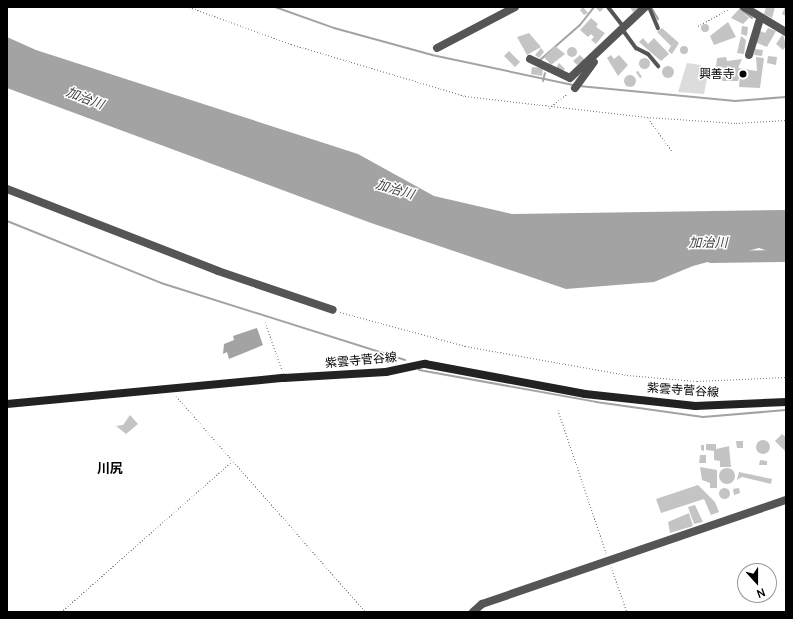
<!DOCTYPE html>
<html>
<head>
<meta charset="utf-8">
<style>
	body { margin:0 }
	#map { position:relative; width:793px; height:619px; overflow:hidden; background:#fff; font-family:Manrope,"Noto Sans JP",sans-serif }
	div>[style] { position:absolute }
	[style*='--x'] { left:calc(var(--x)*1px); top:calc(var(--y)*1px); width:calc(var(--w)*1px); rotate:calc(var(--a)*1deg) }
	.green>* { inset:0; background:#dcdcdc }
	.water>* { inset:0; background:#a3a3a3 }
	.stream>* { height:2px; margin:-1px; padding:0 1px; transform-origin:1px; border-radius:1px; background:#a3a3a3 }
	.river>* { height:12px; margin:-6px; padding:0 6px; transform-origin:6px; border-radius:6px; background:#a3a3a3 }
	.building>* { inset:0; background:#c4c4c4 }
	.round { border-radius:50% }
	.path>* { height:1px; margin-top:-0.5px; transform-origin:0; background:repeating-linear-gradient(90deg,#777 0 1px,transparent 0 3px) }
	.service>* { height:4px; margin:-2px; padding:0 2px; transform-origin:2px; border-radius:2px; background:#555 }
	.minor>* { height:8px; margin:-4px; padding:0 4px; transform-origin:4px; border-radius:4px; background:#555 }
	.secondary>* { height:8px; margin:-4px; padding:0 4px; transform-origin:4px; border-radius:4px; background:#222 }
	.dots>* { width:11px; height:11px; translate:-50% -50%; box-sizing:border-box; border:2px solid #fff; border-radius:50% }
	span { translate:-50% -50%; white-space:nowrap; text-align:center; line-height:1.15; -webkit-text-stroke:3px #fff; paint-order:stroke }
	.poi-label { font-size:12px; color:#000 }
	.right { translate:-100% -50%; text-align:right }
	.street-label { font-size:12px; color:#000 }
	.water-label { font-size:13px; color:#444; font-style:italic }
	.neighbourhood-label { font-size:13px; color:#000; font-weight:700 }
	.frame { position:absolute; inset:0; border:8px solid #000; pointer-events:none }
	.north { position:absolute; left:737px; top:563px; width:40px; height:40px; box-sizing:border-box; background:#fff; border:1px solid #999; border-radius:50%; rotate:159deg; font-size:11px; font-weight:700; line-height:16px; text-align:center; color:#000 }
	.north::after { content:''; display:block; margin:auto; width:14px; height:18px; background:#000; clip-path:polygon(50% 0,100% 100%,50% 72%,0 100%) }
</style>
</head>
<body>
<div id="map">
	<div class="green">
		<i style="clip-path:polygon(687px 63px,701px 65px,708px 73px,704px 94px,678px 92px)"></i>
	</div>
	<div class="water">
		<i style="clip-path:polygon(7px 37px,36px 50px,358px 154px,434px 196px,512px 214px,786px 210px,786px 257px,759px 248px,693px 266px,654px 282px,566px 289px,371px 223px,7px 88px)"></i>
		<i style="clip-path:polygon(257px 328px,263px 345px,229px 359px,227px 352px,223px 354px,224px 344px,234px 340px,233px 336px)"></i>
	</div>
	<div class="stream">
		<i style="--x:275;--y:7;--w:63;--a:19.6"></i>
		<i style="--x:334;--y:28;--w:102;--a:15.4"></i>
		<i style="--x:432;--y:55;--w:144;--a:12"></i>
		<i style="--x:651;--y:7;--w:14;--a:60"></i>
		<i style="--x:740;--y:9;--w:15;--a:37"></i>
		<i style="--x:540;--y:60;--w:53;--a:-41.2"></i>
		<i style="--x:580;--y:25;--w:23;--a:-52"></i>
		<i style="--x:543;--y:81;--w:8;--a:-76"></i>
		<i style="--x:579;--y:86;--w:157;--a:5.5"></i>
		<i style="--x:735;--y:101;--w:51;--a:-4.5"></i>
		<i style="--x:7;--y:221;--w:166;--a:21.9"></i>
		<i style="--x:161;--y:283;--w:256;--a:17.5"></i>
		<i style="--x:419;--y:370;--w:180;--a:10.2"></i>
		<i style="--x:596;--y:402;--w:108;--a:8"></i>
		<i style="--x:703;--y:417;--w:83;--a:-4.8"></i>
	</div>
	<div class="river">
		<i style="--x:711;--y:257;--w:75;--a:-0.8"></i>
	</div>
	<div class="building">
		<i style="clip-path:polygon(583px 7px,588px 13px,584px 15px,580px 10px)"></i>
		<i style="clip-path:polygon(595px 7px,605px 7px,600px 12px)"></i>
		<i style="clip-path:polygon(630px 7px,640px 7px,633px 12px)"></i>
		<i style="clip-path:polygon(766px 7px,775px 7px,772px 18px,764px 14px)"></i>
		<i style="clip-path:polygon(785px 7px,786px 7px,786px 16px,782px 14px)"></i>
		<i style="clip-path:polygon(739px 9px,749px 18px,743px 24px,731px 18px)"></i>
		<i style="clip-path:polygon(591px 18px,598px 24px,596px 27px,605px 33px,596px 44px,591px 40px,594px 37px,591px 34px,588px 37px,580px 30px)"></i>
		<i style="clip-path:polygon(728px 22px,736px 37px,714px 45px,710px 36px)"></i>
		<i class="round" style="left:701px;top:24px;width:8px;height:8px"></i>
		<i style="clip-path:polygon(742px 26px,748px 27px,747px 36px,741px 34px)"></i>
		<i style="clip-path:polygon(662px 28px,679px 43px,672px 54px,668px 51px,671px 46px,657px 32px)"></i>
		<i style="clip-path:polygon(768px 28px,776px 31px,767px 47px,755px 42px,760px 31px,765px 33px)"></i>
		<i style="clip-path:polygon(529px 33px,541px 47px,527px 55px,517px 37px)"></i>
		<i style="clip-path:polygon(783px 34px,786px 46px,783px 50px,776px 44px)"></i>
		<i style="clip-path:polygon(741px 36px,746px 40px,744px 54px,737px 53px)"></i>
		<i style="clip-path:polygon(643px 38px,648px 44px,654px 38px,669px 54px,661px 61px,639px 42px)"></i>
		<i class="round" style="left:680px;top:46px;width:8px;height:8px"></i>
		<i style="clip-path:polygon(555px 46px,565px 54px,551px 65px,544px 57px)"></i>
		<i class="round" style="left:567px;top:47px;width:10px;height:10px"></i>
		<i style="clip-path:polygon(541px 48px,544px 52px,539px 58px,535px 55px)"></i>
		<i style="clip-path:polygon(755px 49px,763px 50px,762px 56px,754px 55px)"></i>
		<i style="clip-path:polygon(509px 51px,520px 62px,515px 67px,504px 56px)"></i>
		<i style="clip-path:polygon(580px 55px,585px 60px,577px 65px,573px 61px)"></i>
		<i style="clip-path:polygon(611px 55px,614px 59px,619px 55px,628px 65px,618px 76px,607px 58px)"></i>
		<i style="clip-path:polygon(768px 56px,777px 57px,776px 65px,767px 63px)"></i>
		<i style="clip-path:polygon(726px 57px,727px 61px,742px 59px,738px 68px,757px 71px,756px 57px,764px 58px,760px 88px,739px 87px,740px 75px,738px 81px,722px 81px,724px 68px,716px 67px,717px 58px)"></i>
		<i class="round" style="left:638.5px;top:57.5px;width:11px;height:11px"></i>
		<i style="clip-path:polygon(559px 63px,565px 69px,561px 73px,556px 68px)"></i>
		<i class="round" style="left:662px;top:66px;width:12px;height:12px"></i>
		<i style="clip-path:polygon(532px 67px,543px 68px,542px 76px,531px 74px)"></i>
		<i style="clip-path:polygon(638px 71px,642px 77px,640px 78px,636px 72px)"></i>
		<i class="round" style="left:624px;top:75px;width:12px;height:12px"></i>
		<i style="clip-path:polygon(130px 415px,138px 424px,126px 434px,116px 426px,123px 425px)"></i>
		<i style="clip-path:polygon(782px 434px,786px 437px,785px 451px,775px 441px)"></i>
		<i class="round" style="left:756px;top:440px;width:14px;height:14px"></i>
		<i style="clip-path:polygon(736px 441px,743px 441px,743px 448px,737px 448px)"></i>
		<i style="clip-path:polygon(706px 444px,716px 444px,716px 449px,729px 446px,731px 467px,720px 467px,720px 461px,714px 460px,714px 451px,706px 450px)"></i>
		<i style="clip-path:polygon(701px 445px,704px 445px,704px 451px,701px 450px)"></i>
		<i style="clip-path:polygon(700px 455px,706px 455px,706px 463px,699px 463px)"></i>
		<i style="clip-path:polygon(760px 460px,767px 461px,767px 465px,759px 465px)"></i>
		<i style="clip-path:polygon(700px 467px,717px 470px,717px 488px,710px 488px,710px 483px,702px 480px)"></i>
		<i class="round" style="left:719px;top:468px;width:16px;height:16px"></i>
		<i style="clip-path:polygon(739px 472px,772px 479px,771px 484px,742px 477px,737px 480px)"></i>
		<i style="clip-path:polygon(698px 485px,715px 502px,719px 512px,711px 515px,704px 499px,661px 513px,656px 499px)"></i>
		<i class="round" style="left:718.5px;top:487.5px;width:11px;height:11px"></i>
		<i style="clip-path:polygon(739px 488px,740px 493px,734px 495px,733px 489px)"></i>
		<i style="clip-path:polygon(695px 505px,703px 522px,694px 524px,688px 507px)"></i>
		<i style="clip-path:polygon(689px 513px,693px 526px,670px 533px,668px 522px)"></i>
	</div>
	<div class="path">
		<i style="--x:189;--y:7;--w:109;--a:19.9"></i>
		<i style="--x:291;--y:44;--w:182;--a:16.6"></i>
		<i style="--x:465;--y:96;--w:183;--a:6.6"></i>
		<i style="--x:647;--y:117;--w:89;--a:3.9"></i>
		<i style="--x:736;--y:123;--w:50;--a:-3.4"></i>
		<i style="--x:698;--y:26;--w:35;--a:-29"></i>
		<i style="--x:549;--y:108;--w:24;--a:-38"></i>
		<i style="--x:648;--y:118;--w:41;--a:54"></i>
		<i style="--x:340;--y:312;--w:130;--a:15.2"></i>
		<i style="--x:465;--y:346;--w:165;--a:10.1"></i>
		<i style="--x:627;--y:375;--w:70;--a:4.9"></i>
		<i style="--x:697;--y:381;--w:89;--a:-2.6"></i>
		<i style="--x:265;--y:322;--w:51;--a:70.5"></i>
		<i style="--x:176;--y:396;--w:288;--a:48.7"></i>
		<i style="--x:558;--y:410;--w:151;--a:71.4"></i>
		<i style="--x:611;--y:567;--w:48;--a:70.4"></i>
		<i style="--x:61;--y:612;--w:227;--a:-41.4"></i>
	</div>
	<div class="service">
		<i style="--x:608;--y:7;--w:24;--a:52"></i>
		<i style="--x:649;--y:7;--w:23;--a:67"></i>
		<i style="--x:622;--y:29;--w:24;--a:54"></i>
		<i style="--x:636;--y:48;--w:13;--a:27"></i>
		<i style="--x:648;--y:54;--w:16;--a:50"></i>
	</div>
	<div class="minor">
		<i style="--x:744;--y:7;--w:49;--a:30.8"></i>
		<i style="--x:437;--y:48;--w:88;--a:-27.7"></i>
		<i style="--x:749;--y:55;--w:39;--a:-73"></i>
		<i style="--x:530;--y:59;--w:44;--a:25.4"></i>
		<i style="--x:570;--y:78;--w:103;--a:-43.4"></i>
		<i style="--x:575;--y:88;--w:32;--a:-54"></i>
		<i style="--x:7;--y:189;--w:226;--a:21.2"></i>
		<i style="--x:218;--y:271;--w:121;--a:18.7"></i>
		<i style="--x:473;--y:612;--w:12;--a:-42"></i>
		<i style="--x:482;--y:604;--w:321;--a:-18.9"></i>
	</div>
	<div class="secondary">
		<i style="--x:7;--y:404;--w:278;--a:-5.4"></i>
		<i style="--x:284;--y:378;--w:102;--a:-3.4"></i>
		<i style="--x:386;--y:372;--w:40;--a:-12"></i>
		<i style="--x:425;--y:364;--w:163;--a:10.6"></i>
		<i style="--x:585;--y:394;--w:111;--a:6.2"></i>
		<i style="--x:695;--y:406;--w:91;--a:-2.5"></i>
	</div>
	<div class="dots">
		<i style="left:743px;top:74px;background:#000"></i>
	</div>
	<div class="poi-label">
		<span class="right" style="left:735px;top:74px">興善寺</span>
	</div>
	<div class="street-label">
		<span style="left:361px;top:360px;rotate:-5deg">紫雲寺菅谷線</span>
		<span style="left:683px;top:390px;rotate:4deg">紫雲寺菅谷線</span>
	</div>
	<div class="water-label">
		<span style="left:85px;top:98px;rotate:21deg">加治川</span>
		<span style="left:395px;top:189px;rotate:17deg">加治川</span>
		<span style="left:708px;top:242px">加治川</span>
	</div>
	<div class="neighbourhood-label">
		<span style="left:110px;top:468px">川尻</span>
	</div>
	<div class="frame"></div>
	<div class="north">N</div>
</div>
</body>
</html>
